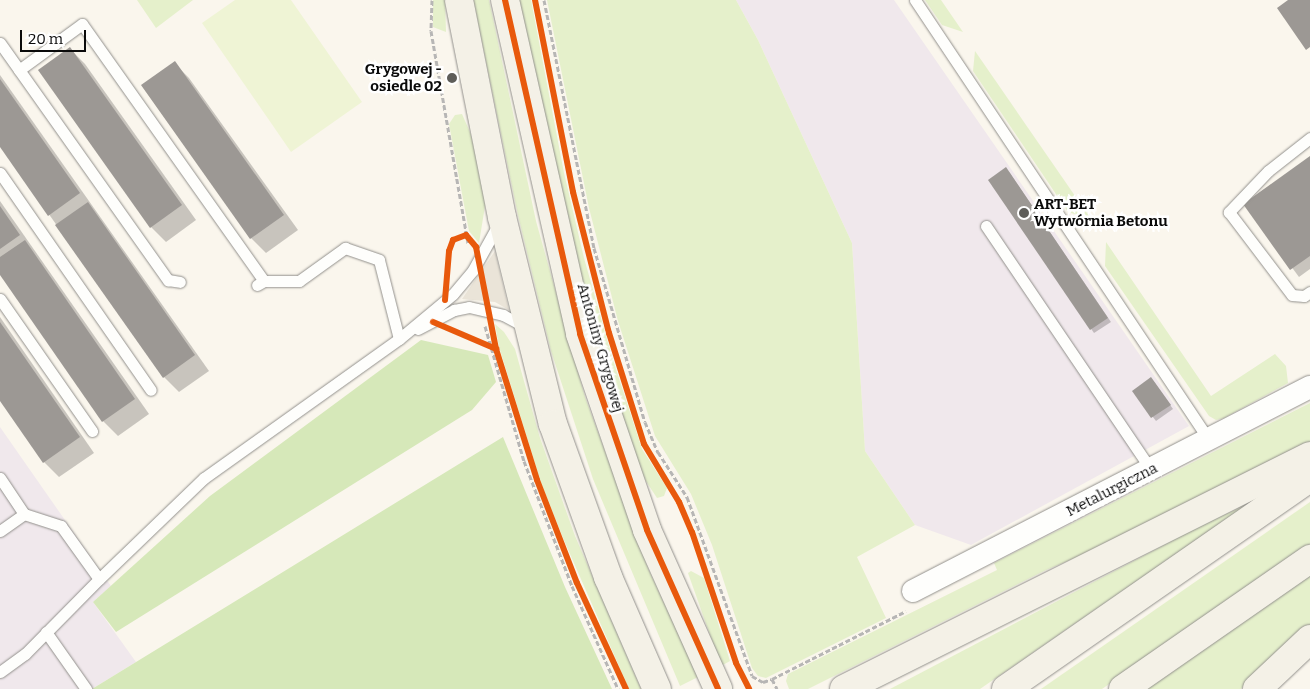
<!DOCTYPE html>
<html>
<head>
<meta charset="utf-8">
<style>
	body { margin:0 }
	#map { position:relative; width:1310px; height:689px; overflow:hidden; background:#faf6ed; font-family:Bitter,serif }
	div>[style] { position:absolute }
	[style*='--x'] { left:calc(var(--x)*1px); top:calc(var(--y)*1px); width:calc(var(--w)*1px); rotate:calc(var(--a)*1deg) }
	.industrial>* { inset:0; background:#f0e8ec }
	.green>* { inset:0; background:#e5f0cb }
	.forest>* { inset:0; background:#d6e8b9 }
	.pitch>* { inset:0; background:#eff4d5 }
	.plaza>* { inset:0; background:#eae4d8 }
	.shadow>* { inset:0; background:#0003 }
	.building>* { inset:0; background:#9c9894 }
	.path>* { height:3px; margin-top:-1.5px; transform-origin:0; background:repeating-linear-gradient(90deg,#b7b6b5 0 5px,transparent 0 7.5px) }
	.roads { filter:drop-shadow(0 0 1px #92908c) drop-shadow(0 0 1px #92908c) }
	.lane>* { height:11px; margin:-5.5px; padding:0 5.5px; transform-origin:5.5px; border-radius:5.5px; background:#fefefc }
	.street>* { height:22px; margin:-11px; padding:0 11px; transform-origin:11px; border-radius:11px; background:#fefefc }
	.secondary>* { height:28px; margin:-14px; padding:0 14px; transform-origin:14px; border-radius:14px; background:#f4f1e7 }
	.cycleway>* { height:6px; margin:-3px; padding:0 3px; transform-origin:3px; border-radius:3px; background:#e8590c }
	.dots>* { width:14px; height:14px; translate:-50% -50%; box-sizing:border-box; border:2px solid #fff; border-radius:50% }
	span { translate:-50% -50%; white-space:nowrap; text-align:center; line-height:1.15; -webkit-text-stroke:5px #fff; paint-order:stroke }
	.poi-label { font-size:15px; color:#0a0a0a; font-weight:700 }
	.right { translate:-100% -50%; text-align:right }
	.left { translate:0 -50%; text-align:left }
	.street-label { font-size:15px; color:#0a0a0a }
	.scale { position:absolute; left:20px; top:30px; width:66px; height:22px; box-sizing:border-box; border:2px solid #0a0a0a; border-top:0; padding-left:6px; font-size:15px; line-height:18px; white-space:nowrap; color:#0a0a0a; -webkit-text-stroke:4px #fff; paint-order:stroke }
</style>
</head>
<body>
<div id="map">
	<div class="industrial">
		<i style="clip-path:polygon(736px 0,894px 0,1189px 426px,971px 545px,915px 525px,865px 451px,852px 243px,758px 40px)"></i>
		<i style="clip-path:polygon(0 427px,111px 586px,93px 602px,136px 662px,92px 689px,0 689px)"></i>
	</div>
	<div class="green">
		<i style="clip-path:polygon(137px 0,193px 0,156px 28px)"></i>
		<i style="clip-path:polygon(433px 0,445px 0,446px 32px,433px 27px)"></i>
		<i style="clip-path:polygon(473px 0,489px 0,536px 221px,585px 397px,648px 568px,698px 677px,680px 686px,593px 479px,551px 351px,518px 215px)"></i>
		<i style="clip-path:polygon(519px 0,531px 0,564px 173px,584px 258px,612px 357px,642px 449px,667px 488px,664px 496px,657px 498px,636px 466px,588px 320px)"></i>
		<i style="clip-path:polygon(547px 0,736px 0,758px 40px,852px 243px,865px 451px,915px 525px,857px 557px,886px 618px,766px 678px,758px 676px,752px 668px,712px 545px,691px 494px,655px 436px,618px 321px,589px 208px)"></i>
		<i style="clip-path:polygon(925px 0,941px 0,963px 32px,942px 25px)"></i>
		<i style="clip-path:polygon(975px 51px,1091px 219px,1068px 212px,973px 71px)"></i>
		<i style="clip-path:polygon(462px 114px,477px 148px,486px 200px,479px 243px,469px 231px,449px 124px,455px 115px)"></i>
		<i style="clip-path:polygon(1106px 242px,1211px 396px,1275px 354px,1286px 366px,1288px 383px,1224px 418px,1216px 420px,1209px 416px,1105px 266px)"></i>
		<i style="clip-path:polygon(495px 324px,504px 332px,515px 349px,540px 438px,575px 536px,641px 689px,629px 689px,563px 538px,541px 483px,499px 347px)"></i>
		<i style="clip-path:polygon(1310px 403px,1310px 444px,1169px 519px,1046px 570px,808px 689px,789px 689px,786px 681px,788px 674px,997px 570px,994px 563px)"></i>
		<i style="clip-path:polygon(1253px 501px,980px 689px,890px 689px,1185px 534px)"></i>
		<i style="clip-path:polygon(1310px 502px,1310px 544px,1102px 689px,1041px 689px)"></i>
		<i style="clip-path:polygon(691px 571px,704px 578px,730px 661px,721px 666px,688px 573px)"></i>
		<i style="clip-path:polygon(1310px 575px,1310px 625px,1241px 689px,1146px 689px)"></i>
	</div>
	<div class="forest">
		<i style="clip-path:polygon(421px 340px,488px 355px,496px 382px,472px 410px,116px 632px,93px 602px,210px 496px)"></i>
		<i style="clip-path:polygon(503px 437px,565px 587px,612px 689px,92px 689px)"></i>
	</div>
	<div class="pitch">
		<i style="clip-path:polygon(235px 0,291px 0,362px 102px,291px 152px,202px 23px)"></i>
	</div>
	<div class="plaza">
		<i style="clip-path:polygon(495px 251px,509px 310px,495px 302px,462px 299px)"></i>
	</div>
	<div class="shadow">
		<i style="clip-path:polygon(70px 49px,85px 64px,196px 220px,166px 242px,151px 227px,40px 71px)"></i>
		<i style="clip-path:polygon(174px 63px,189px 78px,298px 230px,266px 253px,251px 238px,142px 86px)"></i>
		<i style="clip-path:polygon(0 75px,209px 371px,179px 392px,164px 377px,0 145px)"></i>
		<i style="clip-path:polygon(1310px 157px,1310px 269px,1299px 277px,1245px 204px)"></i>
		<i style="clip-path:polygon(1009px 172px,1111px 322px,1094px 333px,990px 181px)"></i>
		<i style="clip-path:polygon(0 201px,149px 414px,118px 436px,103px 421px,0 273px)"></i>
		<i style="clip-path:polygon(0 317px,94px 453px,59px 477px,44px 462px,0 398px)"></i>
		<i style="clip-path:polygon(1154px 382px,1173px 409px,1156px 421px,1133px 391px)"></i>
	</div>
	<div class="building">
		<i style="clip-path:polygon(1288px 0,1310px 0,1310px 47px,1306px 50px,1277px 8px)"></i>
		<i style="clip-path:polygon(70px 47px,182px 205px,150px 228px,38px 70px)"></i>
		<i style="clip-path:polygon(175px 61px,284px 215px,250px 239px,141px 85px)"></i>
		<i style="clip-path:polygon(0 79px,80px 193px,48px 216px,0 147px)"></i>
		<i style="clip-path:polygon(1310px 156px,1310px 256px,1290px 270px,1243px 204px)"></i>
		<i style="clip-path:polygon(1006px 167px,1108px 318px,1090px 330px,988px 180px)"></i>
		<i style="clip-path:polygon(88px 202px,195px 355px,163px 378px,55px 225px)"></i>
		<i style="clip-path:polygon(0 206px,20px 235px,0 249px)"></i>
		<i style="clip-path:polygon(25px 240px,135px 399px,102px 422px,0 275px,0 257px)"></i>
		<i style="clip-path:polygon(0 322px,80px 437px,43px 463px,0 401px)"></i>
		<i style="clip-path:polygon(1151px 377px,1171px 405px,1151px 418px,1132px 391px)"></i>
	</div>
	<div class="path">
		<i style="--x:432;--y:0;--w:31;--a:92"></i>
		<i style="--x:431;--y:31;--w:216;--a:80.1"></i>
		<i style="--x:544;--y:0;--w:253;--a:78.6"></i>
		<i style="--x:594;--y:248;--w:181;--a:73.7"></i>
		<i style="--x:645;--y:422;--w:33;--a:67"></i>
		<i style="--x:658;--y:452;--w:54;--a:57.2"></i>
		<i style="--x:687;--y:497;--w:190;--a:70"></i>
		<i style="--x:752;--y:676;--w:13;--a:29"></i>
		<i style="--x:763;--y:682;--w:9;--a:-18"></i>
		<i style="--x:772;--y:679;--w:11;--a:63"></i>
		<i style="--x:485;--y:326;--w:141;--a:73.9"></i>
		<i style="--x:524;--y:461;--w:134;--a:69"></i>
		<i style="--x:572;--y:586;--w:113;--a:65.9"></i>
		<i style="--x:772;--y:679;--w:150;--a:-26.9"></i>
	</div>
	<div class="roads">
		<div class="lane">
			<i style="--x:915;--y:0;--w:529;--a:56.25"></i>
			<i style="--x:0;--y:43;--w:291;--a:54.7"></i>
			<i style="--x:168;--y:280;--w:12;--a:9"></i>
			<i style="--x:19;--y:70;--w:78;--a:-36.1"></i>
			<i style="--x:82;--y:24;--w:315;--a:54.7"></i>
			<i style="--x:264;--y:281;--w:8;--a:150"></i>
			<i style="--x:1310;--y:138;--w:53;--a:141.8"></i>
			<i style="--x:1268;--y:171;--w:57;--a:133.6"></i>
			<i style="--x:1229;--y:212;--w:104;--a:52.8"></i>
			<i style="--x:1292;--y:295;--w:12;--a:5"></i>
			<i style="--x:1304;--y:296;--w:7;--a:-34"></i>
			<i style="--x:0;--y:173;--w:264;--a:55.2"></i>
			<i style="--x:986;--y:226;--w:295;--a:55.9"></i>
			<i style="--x:264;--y:281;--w:35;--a:0"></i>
			<i style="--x:299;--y:281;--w:57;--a:-35.7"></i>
			<i style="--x:345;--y:248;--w:36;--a:19"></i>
			<i style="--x:379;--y:260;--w:81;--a:75.8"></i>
			<i style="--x:0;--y:299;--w:161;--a:55.1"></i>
			<i style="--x:418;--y:329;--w:41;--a:-27.8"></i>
			<i style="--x:454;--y:310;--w:15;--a:-11"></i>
			<i style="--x:469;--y:307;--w:35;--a:13"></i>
			<i style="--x:503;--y:315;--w:26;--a:28"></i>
			<i style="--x:0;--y:478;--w:43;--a:56.3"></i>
			<i style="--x:24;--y:514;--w:39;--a:18"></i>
			<i style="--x:61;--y:526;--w:65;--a:54.4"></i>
			<i style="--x:99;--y:579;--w:146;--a:-43.9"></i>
			<i style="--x:204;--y:478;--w:239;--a:-35.5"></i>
			<i style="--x:399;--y:339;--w:70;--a:-39.8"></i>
			<i style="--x:453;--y:294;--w:31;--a:-50"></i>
			<i style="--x:473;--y:270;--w:54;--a:-61"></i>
			<i style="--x:0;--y:531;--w:29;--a:-35"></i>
			<i style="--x:46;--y:632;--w:70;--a:54.9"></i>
			<i style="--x:0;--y:672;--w:31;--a:-36"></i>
			<i style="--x:25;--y:654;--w:105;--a:-45.4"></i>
		</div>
		<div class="street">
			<i style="--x:913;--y:591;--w:446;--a:-27.2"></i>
		</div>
		<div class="secondary">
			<i style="--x:459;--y:0;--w:221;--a:78.8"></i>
			<i style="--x:502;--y:217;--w:213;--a:76.2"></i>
			<i style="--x:553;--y:424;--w:163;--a:70.2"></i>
			<i style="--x:608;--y:577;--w:122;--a:66.4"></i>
			<i style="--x:505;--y:0;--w:342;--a:77.3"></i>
			<i style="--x:580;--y:334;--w:207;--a:71.1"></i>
			<i style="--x:647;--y:530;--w:174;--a:65.9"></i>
			<i style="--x:844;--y:689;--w:521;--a:-26.57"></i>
			<i style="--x:1006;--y:689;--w:370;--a:-34.8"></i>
			<i style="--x:1123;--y:689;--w:228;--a:-34.8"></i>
			<i style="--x:1257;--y:689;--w:73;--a:-43.3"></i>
		</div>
	</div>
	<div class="cycleway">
		<i style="--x:505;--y:0;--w:342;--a:77.3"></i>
		<i style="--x:580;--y:334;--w:207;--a:71.1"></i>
		<i style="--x:647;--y:530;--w:174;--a:65.9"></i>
		<i style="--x:535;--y:0;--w:196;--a:78.8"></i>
		<i style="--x:573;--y:192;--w:146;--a:75.7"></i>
		<i style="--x:609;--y:333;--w:116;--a:72.5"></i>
		<i style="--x:644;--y:444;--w:68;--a:58.9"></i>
		<i style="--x:679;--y:502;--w:33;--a:67"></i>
		<i style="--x:692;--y:532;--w:138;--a:71.4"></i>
		<i style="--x:736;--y:663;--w:29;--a:63"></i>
		<i style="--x:445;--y:300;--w:49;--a:-85.3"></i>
		<i style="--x:449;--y:251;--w:12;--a:-70"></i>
		<i style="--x:453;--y:240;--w:14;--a:-21"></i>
		<i style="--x:466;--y:235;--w:16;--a:50"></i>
		<i style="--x:476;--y:247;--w:104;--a:78.9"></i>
		<i style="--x:496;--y:349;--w:137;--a:72.6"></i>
		<i style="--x:537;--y:480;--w:110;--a:68.8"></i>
		<i style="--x:577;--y:583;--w:117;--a:65.2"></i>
		<i style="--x:433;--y:322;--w:69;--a:23.2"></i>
	</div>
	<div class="dots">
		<i style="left:452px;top:78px;background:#5e5d59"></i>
		<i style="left:1024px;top:213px;background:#5e5d59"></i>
	</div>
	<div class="poi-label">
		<span class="right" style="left:442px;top:78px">Grygowej -<br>osiedle 02</span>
		<span class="left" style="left:1034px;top:213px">ART-BET<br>Wytwórnia Betonu</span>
	</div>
	<div class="street-label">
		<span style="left:600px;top:348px;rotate:74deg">Antoniny Grygowej</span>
		<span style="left:1112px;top:490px;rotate:-27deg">Metalurgiczna</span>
	</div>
	<div class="scale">20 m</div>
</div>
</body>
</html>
